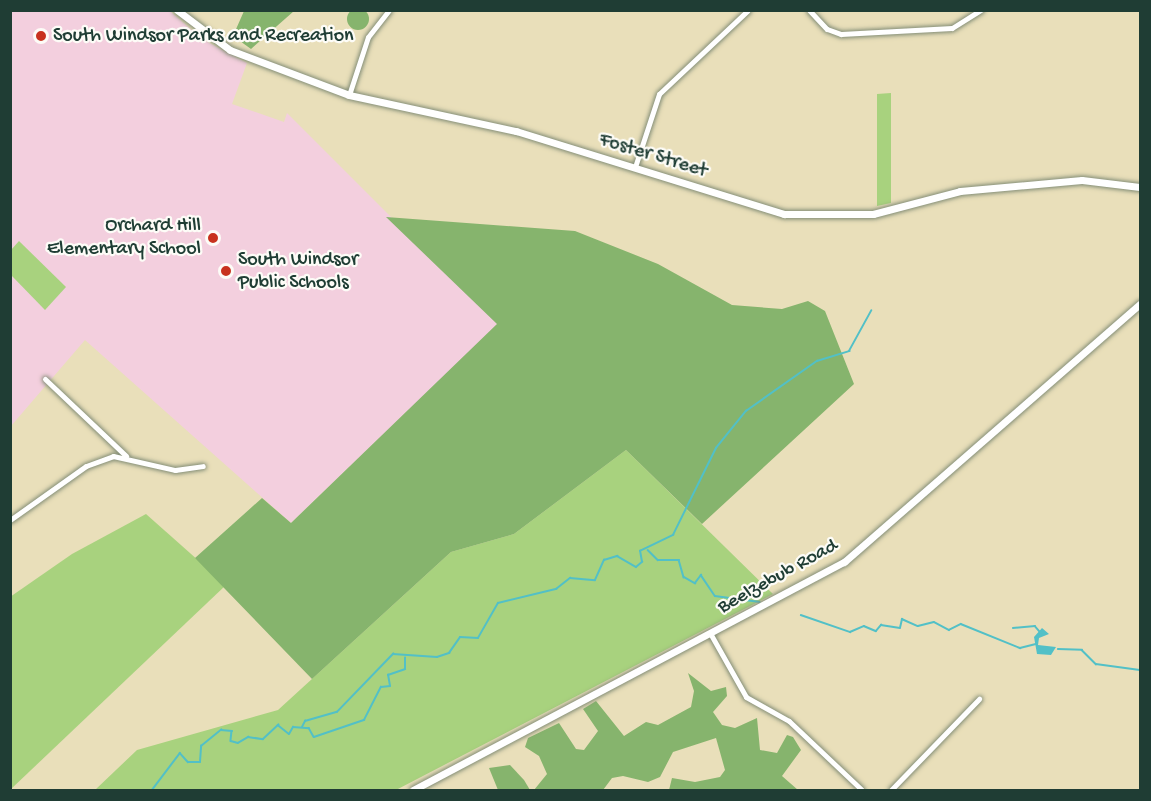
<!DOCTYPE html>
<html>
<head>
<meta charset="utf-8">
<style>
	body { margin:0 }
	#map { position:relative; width:1151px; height:801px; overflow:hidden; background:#e9dfba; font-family:"Gochi Hand",sans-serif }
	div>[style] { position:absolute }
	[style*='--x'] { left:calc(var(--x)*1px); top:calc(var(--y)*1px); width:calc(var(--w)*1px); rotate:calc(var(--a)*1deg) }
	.built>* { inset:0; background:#f3cfde }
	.green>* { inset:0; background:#a8d27e }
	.forest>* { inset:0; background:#86b46d }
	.round { border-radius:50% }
	.water>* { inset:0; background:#52c0c7 }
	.stream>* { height:1.5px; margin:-0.75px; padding:0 0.75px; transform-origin:0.75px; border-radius:0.75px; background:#52c0c7 }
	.roads { filter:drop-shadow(0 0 2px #848e77) drop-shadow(0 0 2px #848e77) }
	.minor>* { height:5px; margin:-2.5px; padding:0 2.5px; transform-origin:2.5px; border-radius:2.5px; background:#fff }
	.tertiary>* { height:7px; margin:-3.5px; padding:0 3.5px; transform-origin:3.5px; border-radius:3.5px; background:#fff }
	.dots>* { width:16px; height:16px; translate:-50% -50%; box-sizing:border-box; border:3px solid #fdfcf7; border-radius:50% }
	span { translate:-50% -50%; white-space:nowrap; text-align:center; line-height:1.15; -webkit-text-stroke:4.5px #fdfcf7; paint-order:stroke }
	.poi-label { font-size:20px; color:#1f3d34 }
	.left { translate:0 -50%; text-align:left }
	.right { translate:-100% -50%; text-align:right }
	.street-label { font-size:20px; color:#1f3d34 }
	.frame { position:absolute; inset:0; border:12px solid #1f3d34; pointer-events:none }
</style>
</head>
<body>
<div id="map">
	<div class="built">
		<i style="clip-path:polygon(11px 11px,170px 11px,202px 39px,247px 63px,232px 104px,284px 122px,287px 113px,498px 324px,291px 523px,85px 340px,11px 426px)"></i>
	</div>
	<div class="green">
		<i style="clip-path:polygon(891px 93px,891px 203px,877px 206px,877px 94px)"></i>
		<i style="clip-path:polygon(19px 241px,66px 287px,45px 310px,11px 275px,11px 250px)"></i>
		<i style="clip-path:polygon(626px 450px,773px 594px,396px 790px,95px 790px,137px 750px,278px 710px,451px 552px,514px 534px)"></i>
		<i style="clip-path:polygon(146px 514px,226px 585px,10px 790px,10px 597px,72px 554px)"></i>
	</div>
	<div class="forest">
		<i class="round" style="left:347px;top:8px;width:22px;height:22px"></i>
		<i style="clip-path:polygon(244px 11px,244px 10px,294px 11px,251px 49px,233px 36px)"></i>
		<i style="clip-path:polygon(386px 217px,575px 231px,658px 264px,732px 305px,782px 309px,808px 301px,825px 311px,854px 384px,702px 524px,626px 450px,514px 534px,451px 552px,312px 679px,195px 558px,262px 498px,291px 523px,497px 324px)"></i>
		<i style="clip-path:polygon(688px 673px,711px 691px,726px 687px,727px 696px,713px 712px,722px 725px,735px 728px,757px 718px,760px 750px,777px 753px,787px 735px,793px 737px,801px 750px,782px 776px,798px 790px,669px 790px,672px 778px,695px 782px,720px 777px,725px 770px,716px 738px,673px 752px,660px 777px,648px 782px,623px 776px,612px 778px,603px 790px,534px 790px,547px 774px,539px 756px,525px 747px,528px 738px,559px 723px,576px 749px,584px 750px,598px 731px,583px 709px,596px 701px,624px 736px,646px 722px,658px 725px,691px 707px,694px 691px)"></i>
		<i style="clip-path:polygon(510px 765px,524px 780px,530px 790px,498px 790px,489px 768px)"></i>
	</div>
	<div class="water">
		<i style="clip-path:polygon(1042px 628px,1049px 634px,1039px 638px,1038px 645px,1056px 647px,1051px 655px,1037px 654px,1034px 637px)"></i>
	</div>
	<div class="stream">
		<i style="--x:648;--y:550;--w:14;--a:45"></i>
		<i style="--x:658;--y:560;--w:21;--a:0"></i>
		<i style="--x:679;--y:560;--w:18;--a:74"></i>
		<i style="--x:684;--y:577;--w:13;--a:29"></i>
		<i style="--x:695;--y:583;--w:10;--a:-53"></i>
		<i style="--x:701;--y:575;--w:25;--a:56"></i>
		<i style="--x:715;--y:596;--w:45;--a:7.6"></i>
		<i style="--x:801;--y:615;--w:52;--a:19.1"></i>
		<i style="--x:850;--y:632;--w:15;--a:-23"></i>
		<i style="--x:864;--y:626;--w:13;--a:23"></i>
		<i style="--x:876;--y:631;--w:8;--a:-50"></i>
		<i style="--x:881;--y:625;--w:19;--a:9"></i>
		<i style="--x:900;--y:628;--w:9;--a:-77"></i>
		<i style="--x:902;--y:619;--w:17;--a:24"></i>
		<i style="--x:918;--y:626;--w:16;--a:-14"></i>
		<i style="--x:934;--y:622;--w:17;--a:28"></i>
		<i style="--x:949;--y:630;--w:13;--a:-27"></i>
		<i style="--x:961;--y:624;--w:64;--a:22.1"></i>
		<i style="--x:1020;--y:648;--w:16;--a:-14"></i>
		<i style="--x:1013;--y:628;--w:22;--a:-5"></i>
		<i style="--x:1035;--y:626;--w:9;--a:49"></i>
		<i style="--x:1058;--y:649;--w:24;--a:2"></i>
		<i style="--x:1082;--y:650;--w:20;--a:45"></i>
		<i style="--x:1096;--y:664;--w:44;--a:7.8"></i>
		<i style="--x:302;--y:727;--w:7;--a:-63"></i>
		<i style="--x:305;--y:721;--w:33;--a:-16"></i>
		<i style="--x:337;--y:712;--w:81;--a:-46"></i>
		<i style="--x:393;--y:654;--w:44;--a:3.9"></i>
		<i style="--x:437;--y:657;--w:13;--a:-18"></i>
		<i style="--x:449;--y:653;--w:19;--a:-55"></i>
		<i style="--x:460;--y:637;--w:18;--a:3"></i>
		<i style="--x:478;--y:638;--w:40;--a:-60.3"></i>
		<i style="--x:498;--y:603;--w:60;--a:-13.6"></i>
		<i style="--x:556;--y:589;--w:18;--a:-38"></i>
		<i style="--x:570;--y:578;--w:25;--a:5"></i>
		<i style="--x:595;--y:580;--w:22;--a:-66"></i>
		<i style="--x:604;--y:560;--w:14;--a:-17"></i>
		<i style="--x:617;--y:556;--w:22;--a:30"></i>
		<i style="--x:636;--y:567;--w:8;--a:-40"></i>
		<i style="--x:642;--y:562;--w:11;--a:-100"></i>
		<i style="--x:640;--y:551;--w:37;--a:-26"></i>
		<i style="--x:673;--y:535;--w:97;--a:-63.7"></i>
		<i style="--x:716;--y:448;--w:48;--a:-51"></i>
		<i style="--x:746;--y:411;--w:87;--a:-35.2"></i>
		<i style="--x:817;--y:361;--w:34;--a:-17"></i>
		<i style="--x:849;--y:351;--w:46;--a:-61.2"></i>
		<i style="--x:152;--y:790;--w:46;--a:-52.9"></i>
		<i style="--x:180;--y:753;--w:12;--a:48"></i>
		<i style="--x:188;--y:762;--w:12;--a:0"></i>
		<i style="--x:200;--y:762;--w:16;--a:-86"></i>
		<i style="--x:201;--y:746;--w:26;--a:-39"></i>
		<i style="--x:221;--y:730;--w:11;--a:5"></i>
		<i style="--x:232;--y:731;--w:10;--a:96"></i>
		<i style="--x:231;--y:741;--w:7;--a:16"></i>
		<i style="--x:238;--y:743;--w:12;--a:-31"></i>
		<i style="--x:248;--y:737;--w:15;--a:8"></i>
		<i style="--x:263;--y:739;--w:21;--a:-43"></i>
		<i style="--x:278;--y:725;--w:14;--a:39"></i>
		<i style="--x:289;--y:734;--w:8;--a:-60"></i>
		<i style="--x:293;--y:727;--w:16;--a:4"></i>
		<i style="--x:309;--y:728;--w:10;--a:61"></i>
		<i style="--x:314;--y:737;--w:53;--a:-18.8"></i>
		<i style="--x:364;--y:720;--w:37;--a:-63"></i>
		<i style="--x:381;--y:687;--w:9;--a:-6"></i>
		<i style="--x:390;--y:686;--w:11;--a:-100"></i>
		<i style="--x:388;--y:675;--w:18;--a:-19"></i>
		<i style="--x:405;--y:669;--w:11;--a:-90"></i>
	</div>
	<div class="roads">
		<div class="minor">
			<i style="--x:809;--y:10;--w:26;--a:47"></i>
			<i style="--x:827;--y:29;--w:15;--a:20"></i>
			<i style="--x:841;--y:34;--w:111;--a:-3.1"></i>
			<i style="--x:952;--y:28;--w:34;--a:-32"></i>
			<i style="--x:349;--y:95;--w:61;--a:-71.9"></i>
			<i style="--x:368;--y:37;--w:34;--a:-52"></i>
			<i style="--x:635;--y:167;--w:77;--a:-71.8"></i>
			<i style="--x:659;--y:94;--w:122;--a:-43.3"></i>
			<i style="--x:45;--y:379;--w:112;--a:43.5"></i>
			<i style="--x:10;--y:520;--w:93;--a:-35.4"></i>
			<i style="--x:86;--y:466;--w:29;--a:-20"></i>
			<i style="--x:113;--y:456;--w:64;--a:12.7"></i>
			<i style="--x:175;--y:470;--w:28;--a:-8"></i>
			<i style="--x:710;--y:633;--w:73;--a:60.6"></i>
			<i style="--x:746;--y:697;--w:49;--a:29.2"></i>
			<i style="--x:789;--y:721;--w:100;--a:43.4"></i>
			<i style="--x:891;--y:790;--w:127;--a:-46"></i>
		</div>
		<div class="tertiary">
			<i style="--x:177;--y:10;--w:66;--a:37"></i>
			<i style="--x:230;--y:50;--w:127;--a:20.7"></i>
			<i style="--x:349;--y:95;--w:171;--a:12.2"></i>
			<i style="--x:516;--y:131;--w:281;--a:17.2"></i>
			<i style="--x:784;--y:214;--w:89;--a:0"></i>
			<i style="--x:873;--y:214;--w:90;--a:-14.8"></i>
			<i style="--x:960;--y:191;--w:122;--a:-5.2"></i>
			<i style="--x:1082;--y:180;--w:58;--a:6.9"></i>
			<i style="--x:413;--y:790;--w:488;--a:-27.9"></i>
			<i style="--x:844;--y:562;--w:393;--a:-41.1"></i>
		</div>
	</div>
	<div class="dots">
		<i style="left:41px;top:36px;background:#c8321e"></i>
		<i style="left:213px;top:238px;background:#c8321e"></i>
		<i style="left:226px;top:271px;background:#c8321e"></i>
	</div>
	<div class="poi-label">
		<span class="left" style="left:53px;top:36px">South Windsor Parks and Recreation</span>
		<span class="right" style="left:201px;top:238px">Orchard Hill<br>Elementary School</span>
		<span class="left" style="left:238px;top:272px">South Windsor<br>Public Schools</span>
	</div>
	<div class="street-label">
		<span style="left:653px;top:156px;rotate:17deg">Foster Street</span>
		<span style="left:778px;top:577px;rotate:-29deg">Beelzebub Road</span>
	</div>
	<div class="frame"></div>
</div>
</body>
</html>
